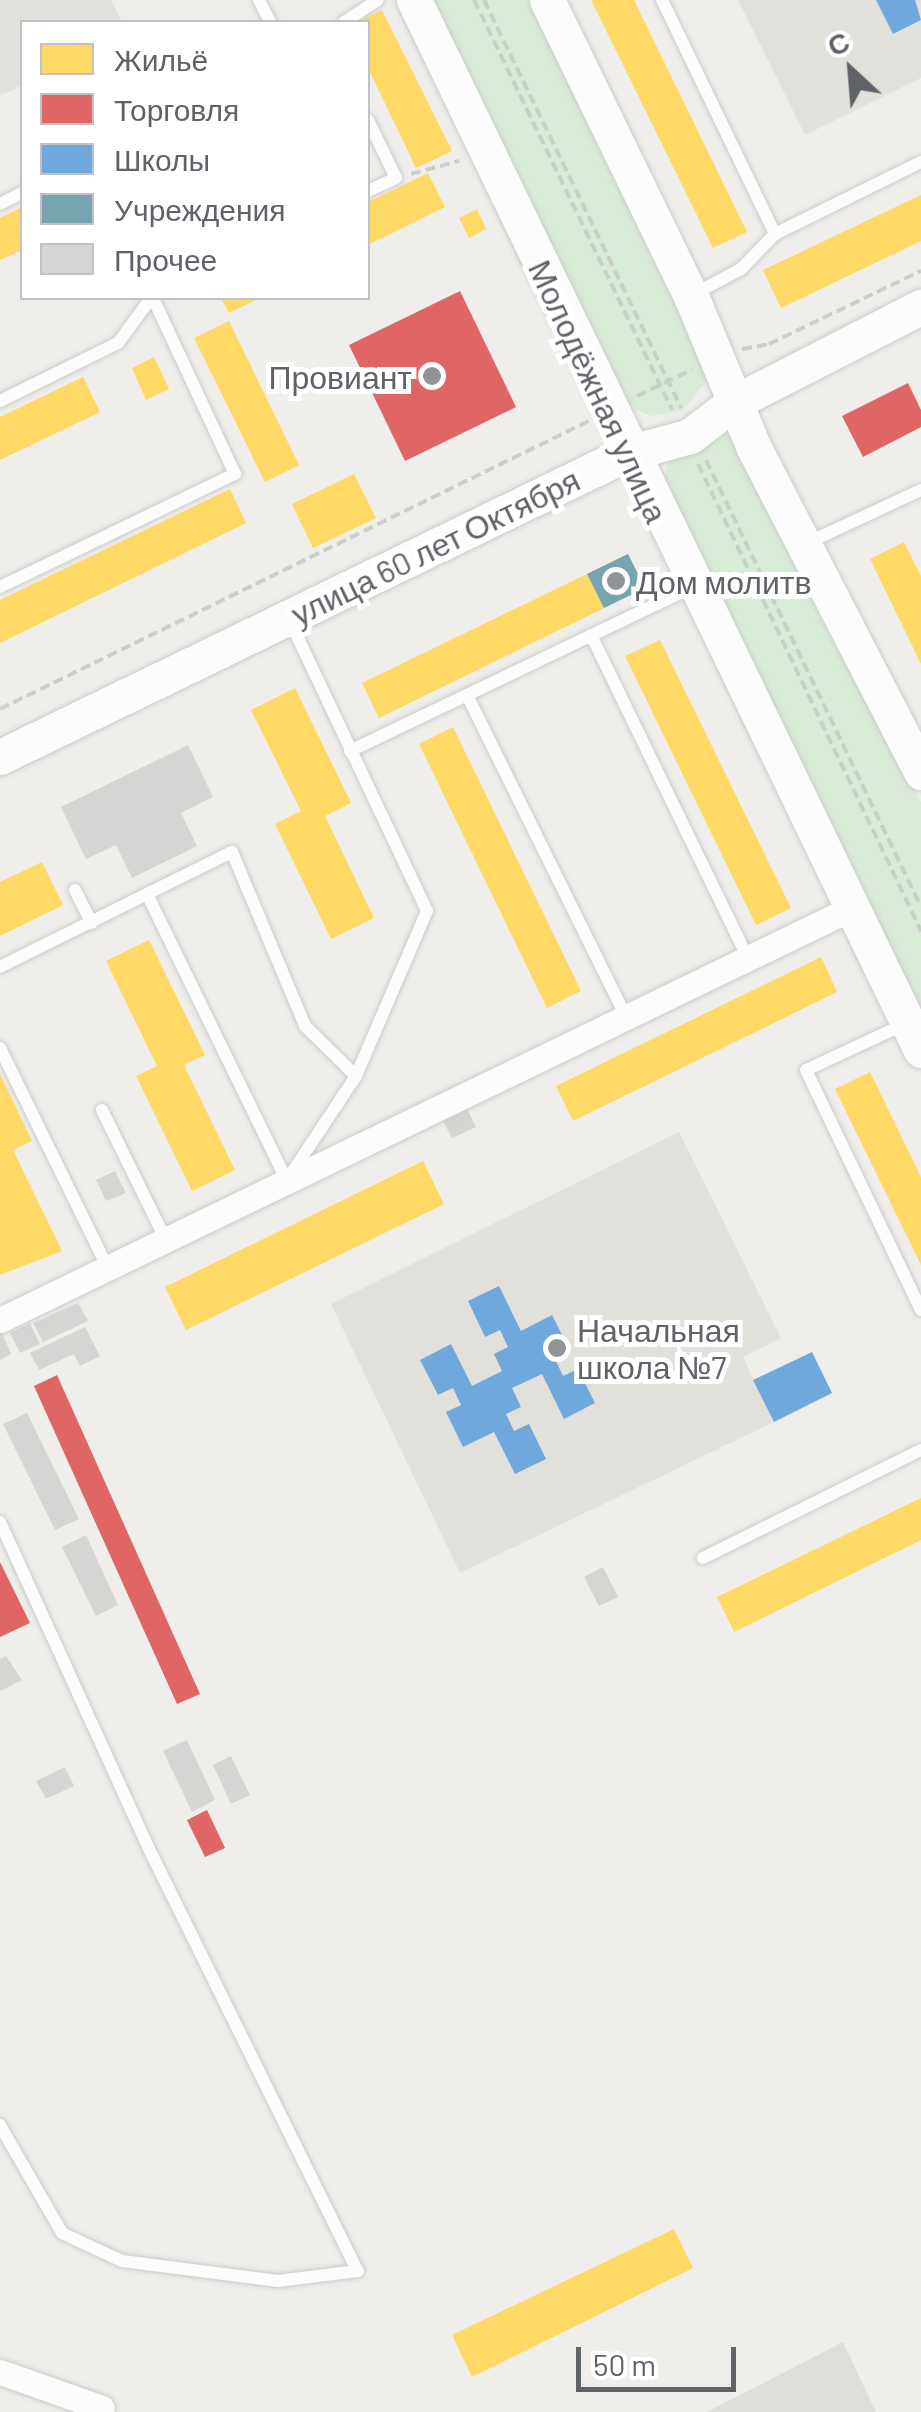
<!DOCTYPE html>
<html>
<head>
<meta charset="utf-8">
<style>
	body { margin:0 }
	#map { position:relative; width:921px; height:2412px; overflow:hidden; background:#efeeea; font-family:Barlow,sans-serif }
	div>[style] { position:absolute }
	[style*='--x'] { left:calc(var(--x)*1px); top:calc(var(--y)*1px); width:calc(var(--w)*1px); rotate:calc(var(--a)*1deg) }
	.industrial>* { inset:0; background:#dfddda }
	.education>* { inset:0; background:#e2e0da }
	.green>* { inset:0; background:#d8ebd6 }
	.homes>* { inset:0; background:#ffd966 }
	.shops>* { inset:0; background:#e06666 }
	.schools>* { inset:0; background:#6fa8dc }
	.public>* { inset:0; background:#76a5af }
	.building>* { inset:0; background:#d6d5d3 }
	.path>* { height:4px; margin-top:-2px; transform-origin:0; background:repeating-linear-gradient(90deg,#cacfcc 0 10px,transparent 0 15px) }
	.roads { filter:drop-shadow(0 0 2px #cbcccc) drop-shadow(0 0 2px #cbcccc) }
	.lane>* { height:12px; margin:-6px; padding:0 6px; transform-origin:6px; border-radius:6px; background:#fdfcfc }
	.street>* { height:25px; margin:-12.5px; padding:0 12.5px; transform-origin:12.5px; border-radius:12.5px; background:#fdfcfc }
	.secondary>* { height:35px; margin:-17.5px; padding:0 17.5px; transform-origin:17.5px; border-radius:17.5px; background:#fdfcfc }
	.dots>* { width:28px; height:28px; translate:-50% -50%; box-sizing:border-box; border:5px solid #fff; border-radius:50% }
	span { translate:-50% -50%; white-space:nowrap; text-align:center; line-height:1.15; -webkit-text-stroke:10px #fff; paint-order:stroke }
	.poi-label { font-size:32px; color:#5f6368 }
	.right { translate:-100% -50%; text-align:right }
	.left { translate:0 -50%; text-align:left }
	.street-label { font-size:32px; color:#5f6368 }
	.legend { position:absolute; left:20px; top:20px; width:350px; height:280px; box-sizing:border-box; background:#fff; border:2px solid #bfc1c3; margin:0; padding:12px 18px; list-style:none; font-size:30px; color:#5f6368 }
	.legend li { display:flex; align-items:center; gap:20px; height:50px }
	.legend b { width:50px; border:2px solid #bfc1c3 }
	.north { position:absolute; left:801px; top:20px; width:100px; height:100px; -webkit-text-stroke:8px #fff; paint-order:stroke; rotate:334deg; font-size:28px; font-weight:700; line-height:40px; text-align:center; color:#5f6368 }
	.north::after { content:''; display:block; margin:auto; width:35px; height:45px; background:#5f6368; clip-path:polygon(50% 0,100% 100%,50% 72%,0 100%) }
	.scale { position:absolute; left:576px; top:2347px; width:160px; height:45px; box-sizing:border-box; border:5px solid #5f6368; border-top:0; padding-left:12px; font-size:30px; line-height:35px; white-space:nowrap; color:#5f6368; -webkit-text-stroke:8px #fff; paint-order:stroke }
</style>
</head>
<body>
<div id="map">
	<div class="industrial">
		<i style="clip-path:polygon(843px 2342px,876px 2412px,707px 2412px)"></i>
	</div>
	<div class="education">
		<i style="clip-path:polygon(0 0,111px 0,122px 22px,22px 22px,22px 85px,0 96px)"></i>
		<i style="clip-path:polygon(738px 0,921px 0,921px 78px,805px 135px)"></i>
		<i style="clip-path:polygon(679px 1132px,781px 1338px,743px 1357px,774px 1422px,460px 1573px,331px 1304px)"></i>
	</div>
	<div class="green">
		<i style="clip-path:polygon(431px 0,536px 0,710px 377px,682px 411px,650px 416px,625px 403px)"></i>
		<i style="clip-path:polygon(711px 432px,725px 432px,747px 447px,921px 802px,921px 1016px,664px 478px,669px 460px)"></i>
	</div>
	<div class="homes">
		<i style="clip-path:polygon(591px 0,634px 0,747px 232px,713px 248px)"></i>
		<i style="clip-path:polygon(382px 10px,452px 151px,416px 168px,368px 68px,368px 22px,357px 22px)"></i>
		<i style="clip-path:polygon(428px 173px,445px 207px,368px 245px,368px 202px)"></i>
		<i style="clip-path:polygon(921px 195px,921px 241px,781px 308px,763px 270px)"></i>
		<i style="clip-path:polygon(22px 207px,22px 250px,0 260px,0 218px)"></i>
		<i style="clip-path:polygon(477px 209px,486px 229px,469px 238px,459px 218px)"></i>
		<i style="clip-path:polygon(221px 298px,260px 298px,229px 313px)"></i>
		<i style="clip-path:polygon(229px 321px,299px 465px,265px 482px,194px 338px)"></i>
		<i style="clip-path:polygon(154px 357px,169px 389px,146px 400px,132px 368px)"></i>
		<i style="clip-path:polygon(83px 377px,100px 412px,0 460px,0 417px)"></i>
		<i style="clip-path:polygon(354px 474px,376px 518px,313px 548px,292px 504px)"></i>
		<i style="clip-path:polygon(230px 489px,246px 523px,0 643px,0 600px)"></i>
		<i style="clip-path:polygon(904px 542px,921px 576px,921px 664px,870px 559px)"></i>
		<i style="clip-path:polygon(628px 554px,645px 588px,379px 718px,362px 683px)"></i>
		<i style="clip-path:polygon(660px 640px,791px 908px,756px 925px,625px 656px)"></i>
		<i style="clip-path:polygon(295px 688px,351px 803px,325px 816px,374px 918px,331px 939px,275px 824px,301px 811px,251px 710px)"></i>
		<i style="clip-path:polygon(453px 727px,581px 991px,547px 1008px,419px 744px)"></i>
		<i style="clip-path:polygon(42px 862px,63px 905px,0 936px,0 882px)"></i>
		<i style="clip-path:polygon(149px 940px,205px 1055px,184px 1065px,235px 1170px,192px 1191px,136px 1076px,157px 1066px,106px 961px)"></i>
		<i style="clip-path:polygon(821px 957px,837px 992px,573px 1121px,556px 1086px)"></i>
		<i style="clip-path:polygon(870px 1072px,921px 1177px,921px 1265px,835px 1089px)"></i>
		<i style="clip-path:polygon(0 1074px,32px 1141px,13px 1150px,62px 1251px,0 1275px)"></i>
		<i style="clip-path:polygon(423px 1161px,444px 1204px,186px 1330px,165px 1287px)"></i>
		<i style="clip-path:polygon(921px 1498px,921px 1540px,734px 1632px,717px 1597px)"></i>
		<i style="clip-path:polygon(674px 2229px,693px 2268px,472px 2377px,452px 2335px)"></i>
	</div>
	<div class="shops">
		<i style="clip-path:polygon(460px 291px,516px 407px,405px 461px,349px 345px)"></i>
		<i style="clip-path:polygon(908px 383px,921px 410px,921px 427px,863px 457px,842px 416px)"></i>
		<i style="clip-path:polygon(57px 1375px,200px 1694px,177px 1704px,34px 1386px)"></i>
		<i style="clip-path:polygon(0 1562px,30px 1623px,0 1637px)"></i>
		<i style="clip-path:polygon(207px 1810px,225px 1848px,205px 1857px,187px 1820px)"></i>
	</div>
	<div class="schools">
		<i style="clip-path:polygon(876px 0,915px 0,921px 20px,893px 34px)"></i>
		<i style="clip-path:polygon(499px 1286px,521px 1331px,552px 1315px,570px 1351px,555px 1359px,563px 1376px,578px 1369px,595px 1403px,564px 1419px,542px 1374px,512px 1388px,521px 1407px,506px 1414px,514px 1431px,529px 1424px,546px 1459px,515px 1474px,494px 1432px,463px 1447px,446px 1412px,461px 1405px,453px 1388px,438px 1395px,420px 1360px,451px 1344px,472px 1386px,502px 1371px,494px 1354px,508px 1347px,500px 1330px,485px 1337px,468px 1301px)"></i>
		<i style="clip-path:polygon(812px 1352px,832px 1393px,774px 1422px,753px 1380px)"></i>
	</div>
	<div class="public">
		<i style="clip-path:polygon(628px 554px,645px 588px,604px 608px,587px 574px)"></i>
	</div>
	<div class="building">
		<i style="clip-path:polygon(188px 745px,213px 797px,181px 813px,197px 846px,132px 878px,116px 845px,86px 859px,61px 807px)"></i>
		<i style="clip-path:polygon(466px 1107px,476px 1127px,452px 1138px,442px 1119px)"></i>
		<i style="clip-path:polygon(115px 1171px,126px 1193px,106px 1201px,96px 1180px)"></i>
		<i style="clip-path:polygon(78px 1303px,88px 1321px,43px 1342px,33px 1323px)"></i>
		<i style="clip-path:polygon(30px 1323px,40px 1344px,20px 1353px,10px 1333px)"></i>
		<i style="clip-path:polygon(85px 1327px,100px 1356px,80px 1366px,74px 1354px,39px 1370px,30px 1353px)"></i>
		<i style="clip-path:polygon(0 1329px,11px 1354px,0 1360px)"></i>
		<i style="clip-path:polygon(27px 1413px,79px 1519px,55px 1530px,3px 1424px)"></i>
		<i style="clip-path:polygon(86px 1535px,118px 1605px,96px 1616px,62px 1547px)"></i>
		<i style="clip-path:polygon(603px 1567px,618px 1597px,599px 1606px,584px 1577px)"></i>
		<i style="clip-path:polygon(6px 1656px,22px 1680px,0 1691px,0 1659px)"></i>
		<i style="clip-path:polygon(187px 1740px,215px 1800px,192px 1812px,163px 1751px)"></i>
		<i style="clip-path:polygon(231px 1756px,250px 1795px,231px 1804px,213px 1765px)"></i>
		<i style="clip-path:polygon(65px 1767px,74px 1786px,46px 1799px,36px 1781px)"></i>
	</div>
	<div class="path">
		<i style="--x:474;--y:0;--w:455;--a:64.2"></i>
		<i style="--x:484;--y:0;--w:453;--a:64.2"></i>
		<i style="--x:411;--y:174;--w:50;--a:-15.2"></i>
		<i style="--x:742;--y:349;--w:27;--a:-10"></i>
		<i style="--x:769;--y:344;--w:169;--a:-25.7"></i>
		<i style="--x:637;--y:396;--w:61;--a:-25.3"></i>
		<i style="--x:706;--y:460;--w:495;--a:64.3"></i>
		<i style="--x:698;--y:464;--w:518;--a:64.47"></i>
		<i style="--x:0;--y:709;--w:656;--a:-26.06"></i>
	</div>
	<div class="roads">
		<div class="lane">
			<i style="--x:259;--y:0;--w:25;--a:63"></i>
			<i style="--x:662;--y:0;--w:260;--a:64.2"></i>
			<i style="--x:775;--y:234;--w:163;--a:-26.3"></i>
			<i style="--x:344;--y:22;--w:40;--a:-32.9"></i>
			<i style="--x:368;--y:120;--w:64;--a:64.2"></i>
			<i style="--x:396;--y:178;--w:31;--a:155"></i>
			<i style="--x:0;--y:204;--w:25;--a:-27"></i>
			<i style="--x:694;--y:294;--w:53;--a:-28"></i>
			<i style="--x:741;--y:269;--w:49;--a:-45.8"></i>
			<i style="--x:0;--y:401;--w:131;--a:-26.2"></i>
			<i style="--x:118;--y:343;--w:56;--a:-53.7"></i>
			<i style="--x:805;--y:544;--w:128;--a:-25"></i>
			<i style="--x:0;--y:587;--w:261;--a:-25.7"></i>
			<i style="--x:235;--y:474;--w:194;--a:-115"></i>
			<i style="--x:289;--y:619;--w:323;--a:64.7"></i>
			<i style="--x:427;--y:911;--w:180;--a:113.3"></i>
			<i style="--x:356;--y:1076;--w:118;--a:123.6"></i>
			<i style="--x:591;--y:635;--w:360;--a:64.1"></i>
			<i style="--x:467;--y:695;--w:359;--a:63.7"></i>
			<i style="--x:350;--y:751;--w:379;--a:-25.6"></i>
			<i style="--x:75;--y:890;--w:37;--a:63"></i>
			<i style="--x:147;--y:894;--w:319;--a:64"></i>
			<i style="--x:0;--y:967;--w:259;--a:-26.4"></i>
			<i style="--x:232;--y:852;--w:189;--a:67.2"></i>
			<i style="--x:305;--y:1026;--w:71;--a:44.4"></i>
			<i style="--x:907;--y:1023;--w:111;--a:155"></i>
			<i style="--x:806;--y:1070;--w:266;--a:64.4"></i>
			<i style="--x:0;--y:1048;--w:243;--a:63.9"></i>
			<i style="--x:102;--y:1110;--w:143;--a:63.8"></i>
			<i style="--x:0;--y:1522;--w:359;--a:65.5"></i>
			<i style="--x:149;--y:1849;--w:471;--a:63.7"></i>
			<i style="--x:358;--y:2271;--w:81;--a:172.9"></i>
			<i style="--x:278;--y:2281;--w:157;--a:-172.7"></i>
			<i style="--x:122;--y:2261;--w:66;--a:-155"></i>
			<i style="--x:62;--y:2233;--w:125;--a:-119.9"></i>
			<i style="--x:703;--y:1558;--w:243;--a:-26.4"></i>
		</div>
		<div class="street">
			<i style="--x:0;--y:1320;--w:946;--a:-25.81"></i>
			<i style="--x:0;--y:2372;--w:108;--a:19.4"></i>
		</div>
		<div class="secondary">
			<i style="--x:414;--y:0;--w:1166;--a:64.23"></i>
			<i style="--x:547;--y:0;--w:329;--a:64.1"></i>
			<i style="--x:691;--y:296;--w:165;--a:67.5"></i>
			<i style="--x:754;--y:448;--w:365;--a:62.7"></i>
			<i style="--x:0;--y:757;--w:698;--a:-25.83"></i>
			<i style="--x:628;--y:453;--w:64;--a:-15.3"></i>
			<i style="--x:690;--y:436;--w:54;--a:-37.5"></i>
			<i style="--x:733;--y:403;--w:211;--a:-27.1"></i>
		</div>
	</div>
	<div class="dots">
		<i style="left:432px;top:376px;background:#919496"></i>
		<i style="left:616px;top:581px;background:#919496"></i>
		<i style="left:557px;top:1348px;background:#919496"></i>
	</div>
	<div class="poi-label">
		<span class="right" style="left:412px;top:376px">Провиант</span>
		<span class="left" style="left:636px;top:581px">Дом молитв</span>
		<span class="left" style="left:577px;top:1348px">Начальная<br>школа №7</span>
	</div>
	<div class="street-label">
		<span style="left:599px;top:391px;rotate:65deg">Молодёжная улица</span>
		<span style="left:435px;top:546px;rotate:-26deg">улица 60 лет Октября</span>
	</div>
	<ul class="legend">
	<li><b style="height:28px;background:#ffd966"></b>Жильё</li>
	<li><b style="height:28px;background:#e06666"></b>Торговля</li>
	<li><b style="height:28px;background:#6fa8dc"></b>Школы</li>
	<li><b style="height:28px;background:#76a5af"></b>Учреждения</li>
	<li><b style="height:28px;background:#d6d5d3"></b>Прочее</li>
	</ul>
	<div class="north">С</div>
	<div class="scale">50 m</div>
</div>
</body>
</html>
